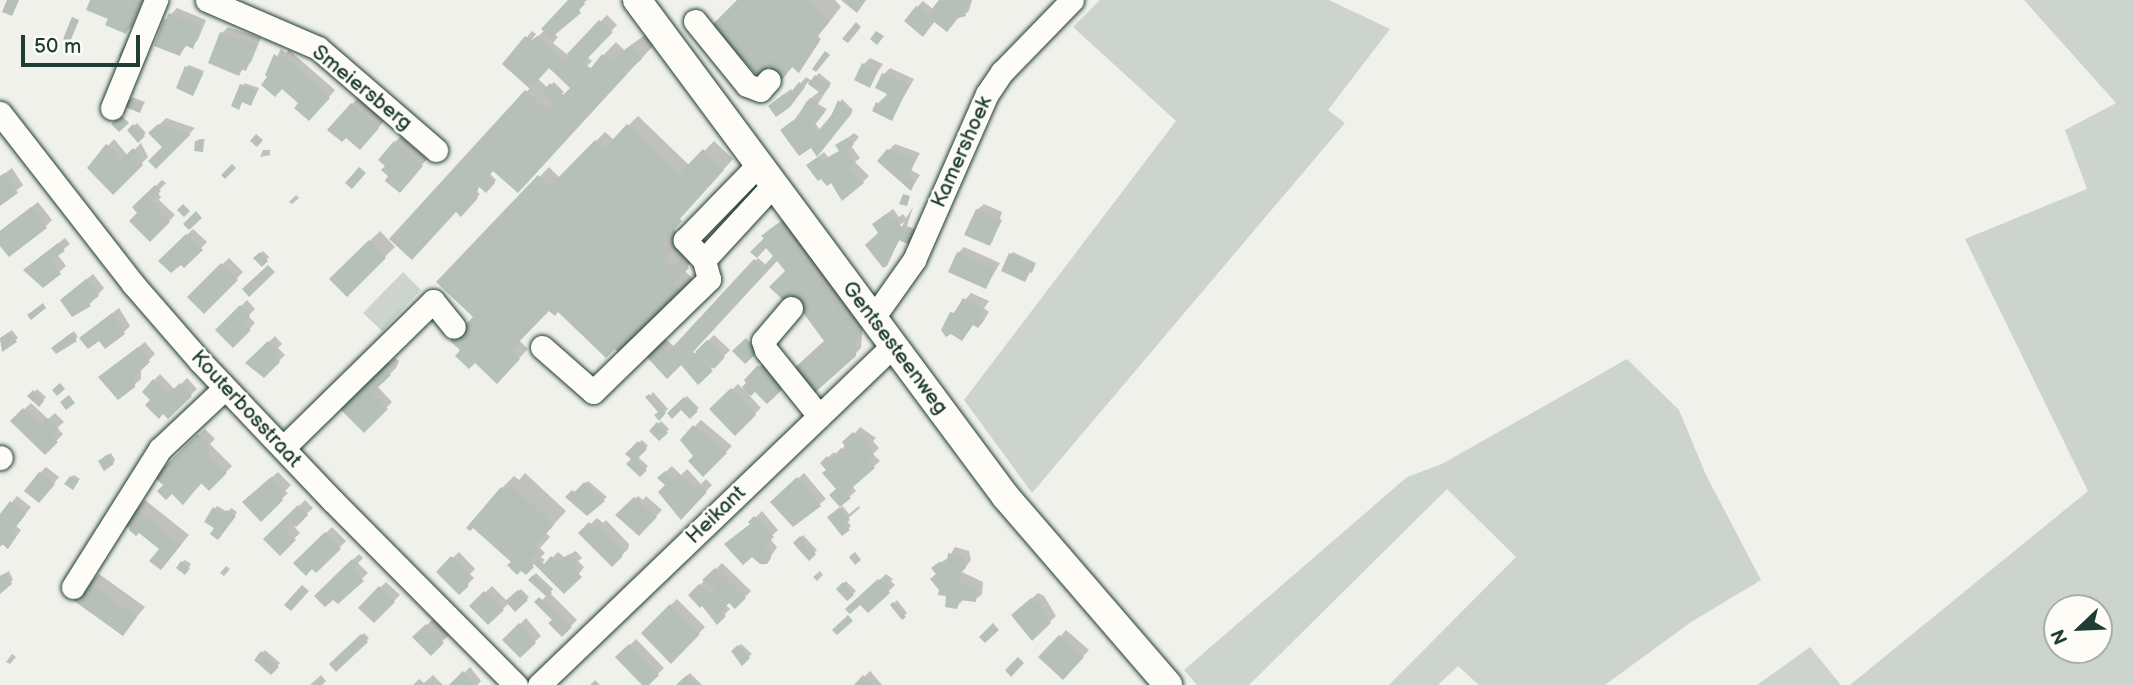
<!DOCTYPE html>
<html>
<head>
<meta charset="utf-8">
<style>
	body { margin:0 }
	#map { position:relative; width:2134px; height:685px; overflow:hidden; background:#f0f1eb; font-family:"Balsamiq Sans",sans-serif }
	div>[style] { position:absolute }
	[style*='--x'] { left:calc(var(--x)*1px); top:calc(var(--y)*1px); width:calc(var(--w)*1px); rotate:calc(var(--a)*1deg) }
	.green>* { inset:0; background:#cdd3cd }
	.shadow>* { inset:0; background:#0003 }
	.building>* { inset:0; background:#b6bfb8 }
	.roads { filter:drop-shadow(0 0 2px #1f3d34) drop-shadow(0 0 2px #1f3d34) }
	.minor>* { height:23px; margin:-11.5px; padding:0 11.5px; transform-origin:11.5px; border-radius:11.5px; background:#fdfcf7 }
	.major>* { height:28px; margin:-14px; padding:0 14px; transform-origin:14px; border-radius:14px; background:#fdfcf7 }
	span { translate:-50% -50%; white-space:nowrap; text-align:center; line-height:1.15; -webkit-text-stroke:5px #fdfcf7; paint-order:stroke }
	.street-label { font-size:21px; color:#1f3d34 }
	.north { position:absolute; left:2043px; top:594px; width:70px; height:70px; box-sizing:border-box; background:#fdfcf7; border:2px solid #a4b0a9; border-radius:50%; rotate:247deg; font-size:19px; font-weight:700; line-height:28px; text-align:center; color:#1f3d34 }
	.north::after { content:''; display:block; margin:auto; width:24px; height:32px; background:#1f3d34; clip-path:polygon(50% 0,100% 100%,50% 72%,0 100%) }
	.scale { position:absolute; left:21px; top:35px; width:119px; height:32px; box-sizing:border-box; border:4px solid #1f3d34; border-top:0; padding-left:9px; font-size:21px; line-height:24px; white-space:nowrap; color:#1f3d34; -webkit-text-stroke:5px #fdfcf7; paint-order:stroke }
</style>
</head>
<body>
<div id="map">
	<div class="green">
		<i style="clip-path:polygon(1100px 0,1329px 0,1390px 29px,1328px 110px,1345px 123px,1032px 493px,964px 400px,1176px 121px,1073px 27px)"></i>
		<i style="clip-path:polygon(evenodd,2024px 0,2134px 0,2134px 685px,1850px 685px,2088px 491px,1965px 239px,2087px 189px,2065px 130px,2116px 103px,2024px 0,2057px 608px,2099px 608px,2099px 650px,2057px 650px,2057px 608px)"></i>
		<i style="clip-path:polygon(403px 272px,421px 290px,382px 331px,363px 313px)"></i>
		<i style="clip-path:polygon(1627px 359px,1679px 410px,1706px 475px,1761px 580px,1691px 622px,1605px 685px,1479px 685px,1458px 666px,1438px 685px,1389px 685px,1516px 557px,1447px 489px,1249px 685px,1197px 685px,1184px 670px,1407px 477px,1442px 464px)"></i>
		<i style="clip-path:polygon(1810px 647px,1841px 685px,1757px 685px)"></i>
	</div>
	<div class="shadow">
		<i style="clip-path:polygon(92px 0,143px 0,132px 26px,126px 32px)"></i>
		<i style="clip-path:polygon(572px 0,587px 0,553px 33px,558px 37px,553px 43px,568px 55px,607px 15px,617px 25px,587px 57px,592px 61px,570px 85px,549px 66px,538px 79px,548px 88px,554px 82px,564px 92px,558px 98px,560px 100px,616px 42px,624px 50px,646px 34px,654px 45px,530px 178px,494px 169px,490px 174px,496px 180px,489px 188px,480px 185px,475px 190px,480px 194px,464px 212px,456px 210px,392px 239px,530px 88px,504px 64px,532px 31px,536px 34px,528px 45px,545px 30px)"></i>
		<i style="clip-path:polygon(739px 0,835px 0,841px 7px,818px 36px,821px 39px,801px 68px,793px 66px,782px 77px)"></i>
		<i style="clip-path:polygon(942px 0,972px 0,969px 11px,962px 17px,935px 21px,929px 28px,917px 7px,923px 1px,934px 10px)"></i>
		<i style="clip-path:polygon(177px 8px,206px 20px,198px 40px,192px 47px,187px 45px,180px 54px,165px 20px)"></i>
		<i style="clip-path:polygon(228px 27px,261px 38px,251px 62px,238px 74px,222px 33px)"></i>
		<i style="clip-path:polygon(128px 39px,125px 59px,119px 56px)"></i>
		<i style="clip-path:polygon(281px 49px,286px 53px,289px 50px,335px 90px,315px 113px,267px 75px)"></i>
		<i style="clip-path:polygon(870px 58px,883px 64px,869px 85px,864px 64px)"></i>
		<i style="clip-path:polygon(189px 65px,204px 71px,193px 94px,187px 67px)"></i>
		<i style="clip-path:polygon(890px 68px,914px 79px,891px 119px,878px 103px,889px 93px,884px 74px)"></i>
		<i style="clip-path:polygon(819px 73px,831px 83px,818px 104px,827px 109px,815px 123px,821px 131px,842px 99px,853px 110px,818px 154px,798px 117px,806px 102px,820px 91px,808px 82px,796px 98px,776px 100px,791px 89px,793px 92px,806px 77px,812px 81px)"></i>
		<i style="clip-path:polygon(244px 83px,259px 88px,253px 101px,250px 104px,243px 101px,239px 108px)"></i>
		<i style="clip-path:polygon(132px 97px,145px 102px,140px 111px,127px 106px)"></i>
		<i style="clip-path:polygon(358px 98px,384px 121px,366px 142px,352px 104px)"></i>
		<i style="clip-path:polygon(638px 116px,690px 166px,714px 141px,733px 159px,679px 218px,682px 221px,674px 230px,682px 238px,675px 246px,686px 256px,700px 254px,684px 270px,693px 279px,622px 353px,558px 310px,549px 308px,519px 340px,528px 349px,497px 382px,476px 317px,439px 282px,549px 167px,560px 178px,605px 132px,614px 140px)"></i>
		<i style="clip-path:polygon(166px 118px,195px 128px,156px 167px,164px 147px,151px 133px)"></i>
		<i style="clip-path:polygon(137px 123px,146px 133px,138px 140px,129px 130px)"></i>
		<i style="clip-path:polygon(854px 133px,859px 137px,851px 146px,860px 158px,855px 162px,869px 176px,863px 182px,832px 180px,808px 165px,824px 152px,828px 157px,841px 150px,837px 146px)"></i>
		<i style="clip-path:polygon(401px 136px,427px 159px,405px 185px,391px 176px,387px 165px,395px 142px)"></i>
		<i style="clip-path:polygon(114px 139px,128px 156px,141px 143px,148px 157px,113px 192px,108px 146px)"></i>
		<i style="clip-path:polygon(199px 139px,205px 139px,202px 150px,196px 142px)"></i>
		<i style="clip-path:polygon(895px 144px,920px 153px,911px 170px,920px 175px,911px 189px,879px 160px)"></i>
		<i style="clip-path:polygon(263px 150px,270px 150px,270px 155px,260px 157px)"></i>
		<i style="clip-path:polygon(12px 168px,23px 185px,0 204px,0 177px)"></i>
		<i style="clip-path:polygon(162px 180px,166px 183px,157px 192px,161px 197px,159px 200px,175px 215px,150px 240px,140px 213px,134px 207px)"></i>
		<i style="clip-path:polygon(296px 195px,299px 198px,292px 204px,289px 202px)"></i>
		<i style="clip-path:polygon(38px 202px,52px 220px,46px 226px,0 243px,0 231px)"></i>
		<i style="clip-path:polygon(984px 204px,1002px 212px,992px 242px,977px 210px)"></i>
		<i style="clip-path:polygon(evenodd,913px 207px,907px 226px,917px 230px,912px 240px,900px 239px,885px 265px,881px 218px,893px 209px,899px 217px,903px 214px,906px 218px,913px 207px,904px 222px,896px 241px,887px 233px,904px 222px)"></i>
		<i style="clip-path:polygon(784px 219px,863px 324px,861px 348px,854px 355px,826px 341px,790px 293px,787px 271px,778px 259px,690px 354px,692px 356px,714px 335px,730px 350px,698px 382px,682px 363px,647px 354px,663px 337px,675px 347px,758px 258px,767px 266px,776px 256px,766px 238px,770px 230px)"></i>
		<i style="clip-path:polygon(193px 229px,207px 242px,184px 266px,161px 261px)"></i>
		<i style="clip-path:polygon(380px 231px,395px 247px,347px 294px,331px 279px)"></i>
		<i style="clip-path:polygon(65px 238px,70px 244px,57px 254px,66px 266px,43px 286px,31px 264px)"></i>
		<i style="clip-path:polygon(964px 247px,1000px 263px,986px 287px,958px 253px)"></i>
		<i style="clip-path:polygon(263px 251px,269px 257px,262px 265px,256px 258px)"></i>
		<i style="clip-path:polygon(1013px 252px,1036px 263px,1025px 280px,1011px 254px)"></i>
		<i style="clip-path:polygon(229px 258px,243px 272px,204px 312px,189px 297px)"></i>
		<i style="clip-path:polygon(93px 274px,104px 288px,90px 304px,68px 294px)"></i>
		<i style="clip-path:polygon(971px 293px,989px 301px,984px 308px,989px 312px,984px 320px,949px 318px)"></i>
		<i style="clip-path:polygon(247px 300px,255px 309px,248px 316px,255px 323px,233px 346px,217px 330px)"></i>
		<i style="clip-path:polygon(119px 308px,130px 326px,123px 333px,99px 339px,88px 332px)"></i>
		<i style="clip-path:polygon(12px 330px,18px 338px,3px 350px,0 339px)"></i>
		<i style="clip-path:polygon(74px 331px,78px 337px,57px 352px,56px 345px)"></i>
		<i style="clip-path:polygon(275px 336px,282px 344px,278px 348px,285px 355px,264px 376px,248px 363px)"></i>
		<i style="clip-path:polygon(145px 342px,155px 354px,141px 368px,141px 379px,134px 385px,106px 372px)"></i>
		<i style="clip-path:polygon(395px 358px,399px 361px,396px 368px,377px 386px,392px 402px,364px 431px,339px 406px,386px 359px,390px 363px)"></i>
		<i style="clip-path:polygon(766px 361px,787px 383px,781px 389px,755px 390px,749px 395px,761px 408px,735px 433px,712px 409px,738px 384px,743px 389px,749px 383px,746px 380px)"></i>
		<i style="clip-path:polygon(160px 374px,175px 390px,187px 378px,197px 389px,168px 417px,153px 400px,154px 380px)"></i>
		<i style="clip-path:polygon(37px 389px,46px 397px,39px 405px,30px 396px)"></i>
		<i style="clip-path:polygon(653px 392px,668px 409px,659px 418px,660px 411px,648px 398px)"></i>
		<i style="clip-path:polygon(687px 396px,699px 408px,690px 416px,681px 407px,669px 414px)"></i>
		<i style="clip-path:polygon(31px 403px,48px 419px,55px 413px,64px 422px,57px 428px,63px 434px,45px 453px,12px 421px)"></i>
		<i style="clip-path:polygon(701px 420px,732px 446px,703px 474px,695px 456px,682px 440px)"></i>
		<i style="clip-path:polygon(661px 421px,669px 429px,659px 439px,651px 431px)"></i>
		<i style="clip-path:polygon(860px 427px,876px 438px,873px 441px,879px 448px,873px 454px,880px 461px,852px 486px,856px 491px,841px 504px,849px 514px,859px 506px,860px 508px,846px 520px,851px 526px,842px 534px,830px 517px,842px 507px,832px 496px,838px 489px,822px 463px,834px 452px,837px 455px)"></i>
		<i style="clip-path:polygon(205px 429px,215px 439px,210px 444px,232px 466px,209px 489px,203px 482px,183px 503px,157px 477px)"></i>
		<i style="clip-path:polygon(642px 440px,648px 446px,637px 456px,648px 466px,640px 475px,634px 459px,627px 454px)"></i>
		<i style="clip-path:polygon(111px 453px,115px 460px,113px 463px,103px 459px)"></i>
		<i style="clip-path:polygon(672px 466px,681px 475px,687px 469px,701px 484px,706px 479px,712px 485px,681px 517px,667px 485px,659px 478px)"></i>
		<i style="clip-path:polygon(46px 467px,59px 477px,45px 495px,40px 473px)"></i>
		<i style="clip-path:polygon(278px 472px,291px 485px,285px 491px,288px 493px,261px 519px,250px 496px)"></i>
		<i style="clip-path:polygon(525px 473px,566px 511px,546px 533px,550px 537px,540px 548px,545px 553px,541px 557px,545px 560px,539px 566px,535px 563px,525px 573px,513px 562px,502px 488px,514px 476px,519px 480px)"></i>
		<i style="clip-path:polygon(804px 473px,826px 499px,794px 525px,773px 502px)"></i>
		<i style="clip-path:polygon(74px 475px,80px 479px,75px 485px,71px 477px)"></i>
		<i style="clip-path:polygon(588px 481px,607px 497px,587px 514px,568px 497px)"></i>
		<i style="clip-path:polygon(17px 496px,31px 507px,16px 526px,21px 530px,14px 540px,0 546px,0 517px)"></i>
		<i style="clip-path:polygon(638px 496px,643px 500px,646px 496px,662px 510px,645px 528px,633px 501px)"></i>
		<i style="clip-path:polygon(145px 500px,189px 535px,170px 558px,135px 526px,126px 523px)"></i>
		<i style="clip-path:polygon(305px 500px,313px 508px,294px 526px,300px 533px,280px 553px,266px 539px)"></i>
		<i style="clip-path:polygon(217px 506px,228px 512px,231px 508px,237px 512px,221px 535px,206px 521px)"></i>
		<i style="clip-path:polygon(762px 511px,778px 530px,769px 538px,777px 547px,770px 558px,751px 522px)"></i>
		<i style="clip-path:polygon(597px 518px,603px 523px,606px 520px,629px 544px,628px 549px,612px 565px,581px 533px)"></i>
		<i style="clip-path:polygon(332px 527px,346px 541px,316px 571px,296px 563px)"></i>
		<i style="clip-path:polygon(803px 535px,817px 550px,809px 558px,795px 543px)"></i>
		<i style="clip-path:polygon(955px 547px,969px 551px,971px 560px,962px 572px,983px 582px,982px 594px,975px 600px,963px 600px,956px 607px,933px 568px,949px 557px)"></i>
		<i style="clip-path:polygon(576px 551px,582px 558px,578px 561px,584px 567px,570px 586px,541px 569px,558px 552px,564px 557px)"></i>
		<i style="clip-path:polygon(459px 552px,475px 569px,470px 574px,474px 578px,459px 593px,438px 572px)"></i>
		<i style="clip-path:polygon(359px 554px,363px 558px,358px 563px,368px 573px,338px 602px,333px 597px,316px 596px)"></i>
		<i style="clip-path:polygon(185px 560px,191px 564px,187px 570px,182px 562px)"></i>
		<i style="clip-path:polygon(722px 563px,751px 591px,735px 607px,729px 601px,725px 604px,730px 609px,717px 622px,702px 603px,690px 595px)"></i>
		<i style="clip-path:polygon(226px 566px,230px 569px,224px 576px,220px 573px)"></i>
		<i style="clip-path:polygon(9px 571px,13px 580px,0 591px,0 576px)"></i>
		<i style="clip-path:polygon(820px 571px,823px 575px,817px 581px,813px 577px)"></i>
		<i style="clip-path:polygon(536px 573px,553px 589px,550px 593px,577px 620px,562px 635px,554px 620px,538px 604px,547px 595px,530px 580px)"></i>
		<i style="clip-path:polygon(99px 574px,145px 607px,122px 634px,73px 598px,89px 578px,92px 581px)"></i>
		<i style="clip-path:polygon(886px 574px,893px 579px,891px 581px,895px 585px,868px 611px,860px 602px,848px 609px)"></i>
		<i style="clip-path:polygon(846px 581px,856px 591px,848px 599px,838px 589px)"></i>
		<i style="clip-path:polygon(386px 582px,400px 595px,374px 621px,360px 608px)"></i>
		<i style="clip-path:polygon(492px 586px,507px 601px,521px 589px,529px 597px,515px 610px,509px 603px,488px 623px,471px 606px)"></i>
		<i style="clip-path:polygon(1038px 593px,1044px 596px,1056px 616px,1032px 639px,1020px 609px)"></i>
		<i style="clip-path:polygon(677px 599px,705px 627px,672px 661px,643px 633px)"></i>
		<i style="clip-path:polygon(897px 600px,907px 613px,902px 618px,892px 605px)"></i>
		<i style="clip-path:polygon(526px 618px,541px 636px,520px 656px,504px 640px)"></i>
		<i style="clip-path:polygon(433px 619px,449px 635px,431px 653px,415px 637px)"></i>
		<i style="clip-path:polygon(1066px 630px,1089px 650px,1063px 678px,1041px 657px)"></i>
		<i style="clip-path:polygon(364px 633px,369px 638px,336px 669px,331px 664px)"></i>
		<i style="clip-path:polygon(636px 639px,664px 668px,646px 685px,618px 657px)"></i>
		<i style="clip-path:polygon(741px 644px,752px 654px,742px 663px,733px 651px)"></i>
		<i style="clip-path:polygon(265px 650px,280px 663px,271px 673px,256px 659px)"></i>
		<i style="clip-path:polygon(12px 654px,16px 657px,10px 664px,6px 662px)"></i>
		<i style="clip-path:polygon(470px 667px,481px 681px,477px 685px,452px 685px)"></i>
		<i style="clip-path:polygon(870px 671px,882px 685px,856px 685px)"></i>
		<i style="clip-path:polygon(690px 673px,702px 685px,678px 685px)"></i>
		<i style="clip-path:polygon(321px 675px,326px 681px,322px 685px,310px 685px)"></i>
		<i style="clip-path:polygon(433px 675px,443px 685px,413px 685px,419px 679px,424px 683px)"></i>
		<i style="clip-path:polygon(595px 680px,600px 685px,590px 685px)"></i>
	</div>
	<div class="building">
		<i style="clip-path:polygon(7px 0,19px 0,12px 16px,2px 12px)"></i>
		<i style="clip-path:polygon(90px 0,138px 0,140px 1px,126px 34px,105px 25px,108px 19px,86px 10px)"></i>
		<i style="clip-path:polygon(568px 0,582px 0,585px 4px,579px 10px,581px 13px,551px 38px,541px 29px)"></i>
		<i style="clip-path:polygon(737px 0,809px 0,830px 21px,815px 39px,819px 42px,799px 73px,792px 67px,782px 80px,769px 67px,758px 76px,718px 35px,711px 26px)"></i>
		<i style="clip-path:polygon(841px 0,866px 0,857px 13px)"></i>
		<i style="clip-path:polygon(939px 0,972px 0,964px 11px,966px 16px,958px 18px,947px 32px,934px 22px,923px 37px,904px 21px,916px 6px,927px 15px)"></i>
		<i style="clip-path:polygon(169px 13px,201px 26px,193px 49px,185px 45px,180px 56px,154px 46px,164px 19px,166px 20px)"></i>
		<i style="clip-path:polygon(72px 17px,79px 20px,70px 42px,63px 39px)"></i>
		<i style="clip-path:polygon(599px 20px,613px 32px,582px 64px,591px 68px,602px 54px,610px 62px,632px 46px,642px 59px,624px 73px,626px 75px,518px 193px,493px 171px,488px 177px,495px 183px,486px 193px,479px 187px,476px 195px,478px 198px,461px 217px,456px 212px,412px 260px,389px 239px,525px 90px,548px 111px,555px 104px,542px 92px,550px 83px,563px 95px,570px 88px,549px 68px,530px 89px,502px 64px,525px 36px,531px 41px,537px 36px,565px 63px,570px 57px,567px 54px)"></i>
		<i style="clip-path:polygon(856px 22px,861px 27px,848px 43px,842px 39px)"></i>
		<i style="clip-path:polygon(876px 31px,884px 36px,877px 45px,870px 39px)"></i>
		<i style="clip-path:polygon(220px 32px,257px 44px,246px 71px,242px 69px,239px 76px,208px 63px)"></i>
		<i style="clip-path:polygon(825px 51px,830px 55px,816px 72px,812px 69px)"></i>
		<i style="clip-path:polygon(274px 54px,279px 58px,282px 55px,330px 98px,309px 121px,294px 108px,298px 103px,282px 89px,275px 97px,261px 85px,267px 77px,265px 75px)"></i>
		<i style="clip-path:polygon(862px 63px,878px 71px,870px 88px,854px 80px)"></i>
		<i style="clip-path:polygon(185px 66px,203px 74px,193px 96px,176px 88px)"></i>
		<i style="clip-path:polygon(882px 73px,909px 85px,892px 121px,872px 111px,876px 102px,881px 105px,887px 94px,875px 88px)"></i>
		<i style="clip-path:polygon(815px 75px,830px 86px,823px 95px,808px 84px)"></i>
		<i style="clip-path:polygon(799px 82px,805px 87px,790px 107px,776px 117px,768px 106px,784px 94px,787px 97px)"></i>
		<i style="clip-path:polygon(240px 84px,257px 90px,251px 106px,242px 102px,239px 110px,231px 106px)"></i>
		<i style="clip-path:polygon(810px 98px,818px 103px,816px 107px,825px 112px,813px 127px,817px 132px,831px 116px,838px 100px,852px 113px,817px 157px,811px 148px,799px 156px,780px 130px,795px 119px)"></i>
		<i style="clip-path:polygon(128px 99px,143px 105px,140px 113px,125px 107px)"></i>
		<i style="clip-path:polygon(351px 103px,379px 128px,360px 150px,346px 138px,342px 142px,327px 130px)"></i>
		<i style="clip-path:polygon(121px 115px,129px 123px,119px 132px,111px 124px)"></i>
		<i style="clip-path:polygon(133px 124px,145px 136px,138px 143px,127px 130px)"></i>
		<i style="clip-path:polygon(158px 124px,191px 134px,156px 169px,148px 161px,162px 147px,148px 133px)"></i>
		<i style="clip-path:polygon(627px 124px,679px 174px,703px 149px,724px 170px,668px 232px,671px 235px,662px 244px,671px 252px,663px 260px,672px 268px,680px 260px,689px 268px,673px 284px,682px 292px,622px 355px,615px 349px,606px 358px,558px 312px,555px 316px,549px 311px,511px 350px,520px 359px,497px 384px,475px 363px,469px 369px,455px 356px,460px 350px,450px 341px,473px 317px,436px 282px,538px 175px,550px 186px,595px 140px,604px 149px)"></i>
		<i style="clip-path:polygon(256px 134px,263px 140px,257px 147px,250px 141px)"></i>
		<i style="clip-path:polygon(847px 138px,854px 144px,846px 153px,855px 165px,849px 169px,864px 183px,842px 201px,831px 183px,827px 186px,821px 179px,818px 181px,806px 165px,818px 157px,821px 162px,828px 159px,839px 151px,835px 145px)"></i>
		<i style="clip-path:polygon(195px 141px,204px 141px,203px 152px,194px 151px)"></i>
		<i style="clip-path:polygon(394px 141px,423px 166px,400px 193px,385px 181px,388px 176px,381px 170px,385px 166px,378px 160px)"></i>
		<i style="clip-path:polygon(106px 144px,117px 152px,115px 155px,120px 161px,133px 148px,143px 165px,113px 195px,87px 168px)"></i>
		<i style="clip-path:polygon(887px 149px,915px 159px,910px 174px,905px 176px,915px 182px,911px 191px,877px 161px)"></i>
		<i style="clip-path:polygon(232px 164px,236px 168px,225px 179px,221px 175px)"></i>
		<i style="clip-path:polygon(359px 167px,366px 173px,352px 189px,345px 183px)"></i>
		<i style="clip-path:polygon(5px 173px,18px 193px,0 206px,0 176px)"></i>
		<i style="clip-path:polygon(155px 185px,161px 191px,152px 200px,157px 205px,154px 207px,170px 222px,150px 242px,129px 221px,137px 213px,132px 207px)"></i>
		<i style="clip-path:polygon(903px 194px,910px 196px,907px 206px,899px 204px)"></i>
		<i style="clip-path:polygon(183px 204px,190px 211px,184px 217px,177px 210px)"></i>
		<i style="clip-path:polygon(31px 207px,47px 228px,9px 257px,0 246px,0 231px)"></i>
		<i style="clip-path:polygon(976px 209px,1002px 220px,990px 246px,964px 235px)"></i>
		<i style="clip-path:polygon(196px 211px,202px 218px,189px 230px,183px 224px)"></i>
		<i style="clip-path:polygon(886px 214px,892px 222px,896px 219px,901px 226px,915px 233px,910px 245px,899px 240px,887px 266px,883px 268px,865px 245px,878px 233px,872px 224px)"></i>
		<i style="clip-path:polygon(778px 223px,858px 331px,856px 356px,811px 396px,790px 372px,824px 341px,790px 295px,784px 301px,769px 287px,785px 271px,777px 261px,693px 352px,713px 371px,698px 385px,681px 365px,667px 379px,644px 354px,656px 342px,668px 352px,754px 259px,763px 267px,773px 256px,766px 248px,757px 258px,750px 252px,764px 238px,761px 236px)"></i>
		<i style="clip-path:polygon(186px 234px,203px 250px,184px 268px,181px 265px,171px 273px,158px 261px)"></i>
		<i style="clip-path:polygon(369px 240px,386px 258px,347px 297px,329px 279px)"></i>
		<i style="clip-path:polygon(58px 243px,65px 251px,51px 260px,61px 274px,43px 288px,23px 270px)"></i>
		<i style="clip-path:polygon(260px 252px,268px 261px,262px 267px,253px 258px)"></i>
		<i style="clip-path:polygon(957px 252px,995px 269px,986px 289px,948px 272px)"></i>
		<i style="clip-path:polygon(1009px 253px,1035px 265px,1032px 273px,1024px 270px,1029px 274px,1025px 282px,1001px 271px)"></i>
		<i style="clip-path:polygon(221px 263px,238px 280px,204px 314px,187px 297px)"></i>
		<i style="clip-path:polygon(268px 265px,275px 272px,249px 297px,242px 289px)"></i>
		<i style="clip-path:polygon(86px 279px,99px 296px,89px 303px,91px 306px,72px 317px,60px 300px)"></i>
		<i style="clip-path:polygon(963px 298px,984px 308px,979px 315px,985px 319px,978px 328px,973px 325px,962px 341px,951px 334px,946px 337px,941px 330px,950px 312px,954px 313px)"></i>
		<i style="clip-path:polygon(43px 303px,46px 308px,31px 320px,27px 315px)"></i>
		<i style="clip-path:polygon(240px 305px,250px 316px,243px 323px,251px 330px,233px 348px,215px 330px)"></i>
		<i style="clip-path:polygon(112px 313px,125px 334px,105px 349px,99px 341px,88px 349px,79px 338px)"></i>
		<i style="clip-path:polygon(9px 332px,17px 342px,2px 352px,0 338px)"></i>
		<i style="clip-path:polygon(71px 333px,77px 341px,56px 354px,51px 348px)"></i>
		<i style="clip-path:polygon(746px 338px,758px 352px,745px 364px,732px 351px)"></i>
		<i style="clip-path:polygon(707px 340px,725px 357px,714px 369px,695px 352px)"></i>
		<i style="clip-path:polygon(268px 341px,278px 351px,273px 355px,280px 362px,264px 378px,245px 363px)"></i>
		<i style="clip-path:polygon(138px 347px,150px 362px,135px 376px,135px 387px,118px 400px,98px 377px)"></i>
		<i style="clip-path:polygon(379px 363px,391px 375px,372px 393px,388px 409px,364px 433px,337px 406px)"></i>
		<i style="clip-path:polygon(758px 365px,782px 390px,767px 404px,755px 392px,751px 396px,742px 387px,746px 383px,744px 380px)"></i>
		<i style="clip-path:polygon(153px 379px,168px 394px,180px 383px,192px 396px,168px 419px,163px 414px,159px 419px,145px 405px,150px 400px,142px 392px)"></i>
		<i style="clip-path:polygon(60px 383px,65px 389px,57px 396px,52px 390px)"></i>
		<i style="clip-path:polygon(731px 388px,756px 415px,735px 436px,709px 409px)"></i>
		<i style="clip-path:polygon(33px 390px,44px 401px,39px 407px,27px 396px)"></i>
		<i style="clip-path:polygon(649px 394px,666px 413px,659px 421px,654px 415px,658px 412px,645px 397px)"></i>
		<i style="clip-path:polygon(69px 395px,75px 403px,66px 410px,60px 402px)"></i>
		<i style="clip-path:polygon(684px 397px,698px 411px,690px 419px,681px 410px,672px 419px,667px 413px)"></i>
		<i style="clip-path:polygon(23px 408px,41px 424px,48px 418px,59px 429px,52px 436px,58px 442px,45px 455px,10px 421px)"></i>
		<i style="clip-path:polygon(657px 422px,668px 433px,659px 441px,649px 431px)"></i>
		<i style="clip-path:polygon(693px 425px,727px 453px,703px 477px,688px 461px,693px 456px,680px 440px)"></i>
		<i style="clip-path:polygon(853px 432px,860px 439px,863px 436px,872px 445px,868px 448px,874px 455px,868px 461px,875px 468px,846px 493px,851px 498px,840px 507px,829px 495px,836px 489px,822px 473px,826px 470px,820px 463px,827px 456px,830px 460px,841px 448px,844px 451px,847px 449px,842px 442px)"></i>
		<i style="clip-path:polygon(198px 434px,210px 446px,205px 451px,227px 473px,209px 491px,201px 483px,183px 505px,172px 494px,166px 500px,157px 491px,163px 485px,154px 477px)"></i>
		<i style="clip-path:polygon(638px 441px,647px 449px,636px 460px,647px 470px,640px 477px,626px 464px,631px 459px,625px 454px)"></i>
		<i style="clip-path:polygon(108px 454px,114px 464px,104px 471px,98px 461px)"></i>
		<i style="clip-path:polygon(665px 471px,674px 480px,679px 474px,694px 489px,699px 484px,707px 492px,681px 520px,658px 492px,665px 485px,657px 478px)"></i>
		<i style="clip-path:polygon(39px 472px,55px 484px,39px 503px,24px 491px)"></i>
		<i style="clip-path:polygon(70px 476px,78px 482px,73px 490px,64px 484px)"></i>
		<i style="clip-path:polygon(271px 477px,286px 492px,281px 498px,283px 500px,261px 522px,242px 502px)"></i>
		<i style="clip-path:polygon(797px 477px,821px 506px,793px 527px,770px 502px)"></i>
		<i style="clip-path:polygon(584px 482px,605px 501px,587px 516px,565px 497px,572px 490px,575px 492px)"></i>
		<i style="clip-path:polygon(511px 485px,554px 525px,534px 547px,539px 551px,529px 562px,534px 567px,526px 575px,521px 571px,517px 575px,507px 565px,511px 562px,473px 528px,470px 531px,466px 528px,501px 487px,505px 492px)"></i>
		<i style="clip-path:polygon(634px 497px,657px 517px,639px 536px,615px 515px)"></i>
		<i style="clip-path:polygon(10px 501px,26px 514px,11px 533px,16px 537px,8px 549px,2px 544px,0 547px,0 514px)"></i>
		<i style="clip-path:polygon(298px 505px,308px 515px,296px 527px,290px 521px,284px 528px,296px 540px,280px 556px,263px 539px)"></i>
		<i style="clip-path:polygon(213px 507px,224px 514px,227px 510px,236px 516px,218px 540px,210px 534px,214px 528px,204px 522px)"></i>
		<i style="clip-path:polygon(840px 507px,850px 520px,845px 524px,850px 530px,842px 536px,827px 517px)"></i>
		<i style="clip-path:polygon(135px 509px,181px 545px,161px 570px,149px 561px,159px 549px,139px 533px,136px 536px,129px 530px,130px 526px,128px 528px,123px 524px)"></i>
		<i style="clip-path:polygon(754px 516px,774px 537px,764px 546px,771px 553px,771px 558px,767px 564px,760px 564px,752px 557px,743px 565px,724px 544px,750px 524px,748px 522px)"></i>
		<i style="clip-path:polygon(589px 522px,595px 528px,598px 525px,623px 549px,622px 557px,612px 567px,578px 533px)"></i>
		<i style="clip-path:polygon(325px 532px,341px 549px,316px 573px,312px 569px,306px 576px,293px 563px)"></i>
		<i style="clip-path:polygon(800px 536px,816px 554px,809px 561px,793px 543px)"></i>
		<i style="clip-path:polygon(855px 552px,861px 560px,855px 565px,849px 557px)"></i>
		<i style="clip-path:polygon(948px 553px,963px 557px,966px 568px,959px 573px,961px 576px,957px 579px,960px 582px,977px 588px,976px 602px,960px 600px,957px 609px,945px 607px,946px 596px,938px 595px,939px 590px,930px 579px,936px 574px,931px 568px,939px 562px,947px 563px)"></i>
		<i style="clip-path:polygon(451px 556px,471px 576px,465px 582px,469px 586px,459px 595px,436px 572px)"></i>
		<i style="clip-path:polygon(551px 556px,557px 562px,569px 556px,577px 565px,574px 569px,582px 577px,564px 594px,533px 563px,538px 559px,544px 564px)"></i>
		<i style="clip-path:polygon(352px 559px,358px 565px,353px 570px,364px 581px,338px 604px,333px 600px,325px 607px,314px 596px)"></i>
		<i style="clip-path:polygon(181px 561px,190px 568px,185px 575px,176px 568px)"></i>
		<i style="clip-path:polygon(715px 568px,746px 598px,735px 609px,729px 603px,721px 611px,726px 616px,717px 625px,702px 606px,700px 608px,688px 595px,699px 584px,710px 595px,716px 589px,702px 580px)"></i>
		<i style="clip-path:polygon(6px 573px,12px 584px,0 594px,0 576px)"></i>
		<i style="clip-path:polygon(533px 575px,552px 593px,547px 597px,528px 580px)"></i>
		<i style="clip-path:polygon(878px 579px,889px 586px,886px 588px,890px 593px,868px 613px,860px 605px,850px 614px,845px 609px)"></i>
		<i style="clip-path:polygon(88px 582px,137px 617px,123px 636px,70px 598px,78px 587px)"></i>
		<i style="clip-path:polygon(843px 582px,854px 595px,847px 601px,836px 589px)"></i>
		<i style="clip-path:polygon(302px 585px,309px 591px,291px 611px,284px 605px)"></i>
		<i style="clip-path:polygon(379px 586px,395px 602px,374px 623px,358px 608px)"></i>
		<i style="clip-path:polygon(518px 590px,528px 600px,515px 612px,505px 601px)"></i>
		<i style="clip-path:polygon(484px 591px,504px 610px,488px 625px,469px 606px)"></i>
		<i style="clip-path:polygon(539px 597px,572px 627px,562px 637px,548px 623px,552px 620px,534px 602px)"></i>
		<i style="clip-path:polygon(1031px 598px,1035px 602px,1037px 601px,1051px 623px,1032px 641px,1011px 615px)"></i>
		<i style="clip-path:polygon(893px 602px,906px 617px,902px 620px,890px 605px)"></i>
		<i style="clip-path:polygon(670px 604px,700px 634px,671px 664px,641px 633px)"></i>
		<i style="clip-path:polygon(848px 615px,853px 621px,837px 635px,832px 630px)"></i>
		<i style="clip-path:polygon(519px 623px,536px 643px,520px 658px,502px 640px)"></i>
		<i style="clip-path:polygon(993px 623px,999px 630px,985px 643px,979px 637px)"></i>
		<i style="clip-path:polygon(426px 624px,444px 643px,431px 656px,412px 637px)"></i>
		<i style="clip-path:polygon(361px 634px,368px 642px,336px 672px,329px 664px)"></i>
		<i style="clip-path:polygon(1059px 635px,1084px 657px,1063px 680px,1038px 657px)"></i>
		<i style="clip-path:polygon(629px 644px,659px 675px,649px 685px,642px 685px,615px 657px)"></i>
		<i style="clip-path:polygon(738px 645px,750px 658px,742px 666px,731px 651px)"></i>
		<i style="clip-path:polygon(261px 651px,279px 667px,271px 675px,254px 660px)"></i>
		<i style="clip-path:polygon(1018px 657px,1024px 663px,1011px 677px,1005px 670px)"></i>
		<i style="clip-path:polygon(463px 671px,473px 685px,449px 685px)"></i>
		<i style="clip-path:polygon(687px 675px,697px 685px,676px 685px,679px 682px)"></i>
		<i style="clip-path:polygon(863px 675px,873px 685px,854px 685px)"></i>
	</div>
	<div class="roads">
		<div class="minor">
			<i style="--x:207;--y:0;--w:121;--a:23.4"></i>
			<i style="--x:318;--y:48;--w:156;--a:40.8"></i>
			<i style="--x:695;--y:21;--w:82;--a:50.9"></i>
			<i style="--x:747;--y:85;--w:14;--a:21"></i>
			<i style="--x:760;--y:90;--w:13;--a:-48"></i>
			<i style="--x:112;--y:108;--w:117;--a:-67.8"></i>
			<i style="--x:0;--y:113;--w:217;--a:52.1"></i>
			<i style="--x:133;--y:284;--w:102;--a:49"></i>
			<i style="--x:200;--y:361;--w:193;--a:46.5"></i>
			<i style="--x:333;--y:501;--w:260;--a:45.2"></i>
			<i style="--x:704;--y:260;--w:28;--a:-134"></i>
			<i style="--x:685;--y:240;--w:106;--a:-45.8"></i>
			<i style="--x:791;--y:308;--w:43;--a:130.3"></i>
			<i style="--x:763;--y:341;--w:9;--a:72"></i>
			<i style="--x:766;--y:350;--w:85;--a:51.2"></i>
			<i style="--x:873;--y:318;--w:71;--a:-54.7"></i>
			<i style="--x:914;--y:260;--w:181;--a:-66.3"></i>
			<i style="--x:987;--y:94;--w:27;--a:-56"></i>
			<i style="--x:1002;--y:72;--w:100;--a:-45.8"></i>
			<i style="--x:542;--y:347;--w:68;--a:41.4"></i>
			<i style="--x:593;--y:392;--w:162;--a:-44.2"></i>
			<i style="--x:709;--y:279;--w:20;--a:-105"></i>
			<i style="--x:704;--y:260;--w:103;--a:-47.4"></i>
			<i style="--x:283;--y:448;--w:210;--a:-44.4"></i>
			<i style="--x:433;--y:301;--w:33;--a:51"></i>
			<i style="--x:0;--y:458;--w:1;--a:-45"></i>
			<i style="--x:73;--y:587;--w:163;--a:-57.8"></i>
			<i style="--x:160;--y:449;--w:89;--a:-43.2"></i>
			<i style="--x:539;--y:685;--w:491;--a:-43.8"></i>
		</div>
		<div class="major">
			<i style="--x:637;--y:0;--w:619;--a:53.41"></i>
			<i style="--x:1006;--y:497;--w:248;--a:49.2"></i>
		</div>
	</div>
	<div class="street-label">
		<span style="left:362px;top:88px;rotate:39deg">Smeiersberg</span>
		<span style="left:962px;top:152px;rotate:-66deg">Kamershoek</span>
		<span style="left:895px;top:348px;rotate:53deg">Gentsesteenweg</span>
		<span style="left:246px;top:409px;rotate:47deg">Kouterbosstraat</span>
		<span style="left:716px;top:515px;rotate:-44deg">Heikant</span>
	</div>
	<div class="north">N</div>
	<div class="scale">50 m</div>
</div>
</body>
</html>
